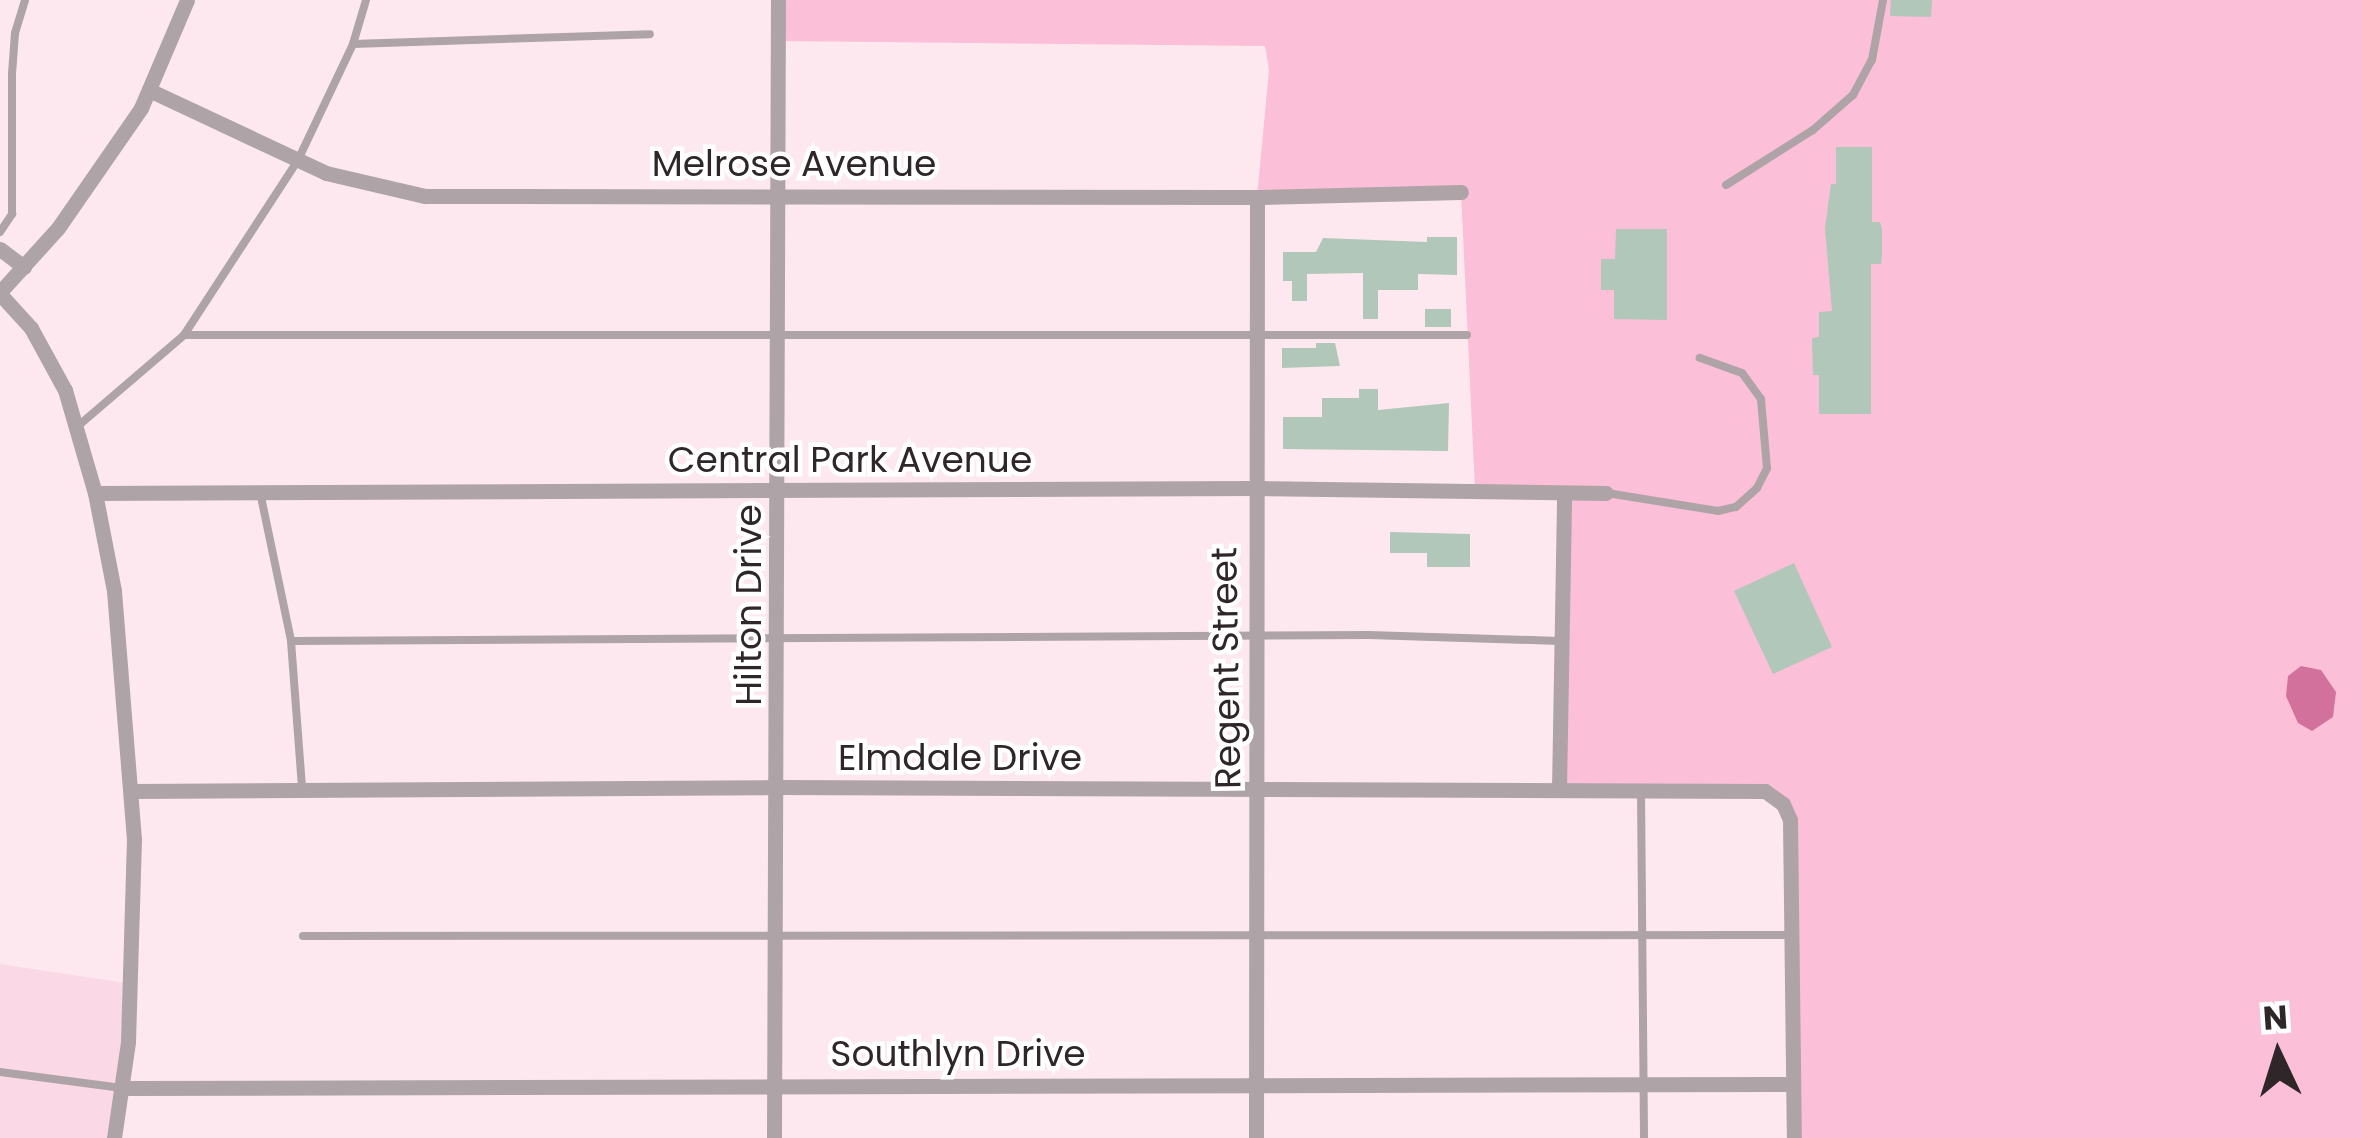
<!DOCTYPE html>
<html>
<head>
<meta charset="utf-8">
<style>
	body { margin:0 }
	#map { position:relative; width:2362px; height:1138px; overflow:hidden; background:#fde8f0; font-family:Poppins,sans-serif }
	div>[style] { position:absolute }
	[style*='--x'] { left:calc(var(--x)*1px); top:calc(var(--y)*1px); width:calc(var(--w)*1px); rotate:calc(var(--a)*1deg) }
	.built>* { inset:0; background:#fad8e5 }
	.green>* { inset:0; background:#fbbfd7 }
	.water>* { inset:0; background:#d2729c }
	.building>* { inset:0; background:#b1c7b9 }
	.service>* { height:8px; margin:-4px; padding:0 4px; transform-origin:4px; border-radius:4px; background:#aea3a7 }
	.minor>* { height:15px; margin:-7.5px; padding:0 7.5px; transform-origin:7.5px; border-radius:7.5px; background:#aea3a7 }
	span { translate:-50% -50%; white-space:nowrap; text-align:center; line-height:1.15; -webkit-text-stroke:9px #fff; paint-order:stroke }
	.street-label { font-size:36px; color:#2f2629 }
	.north { position:absolute; left:2218px; top:994px; width:120px; height:120px; -webkit-text-stroke:9px #fff; paint-order:stroke; rotate:356deg; font-size:33px; font-weight:700; line-height:48px; text-align:center; color:#2f2629 }
	.north::after { content:''; display:block; margin:auto; width:42px; height:54px; background:#2f2629; clip-path:polygon(50% 0,100% 100%,50% 72%,0 100%) }
</style>
</head>
<body>
<div id="map">
	<div class="built">
		<i style="clip-path:polygon(0 964px,132px 984px,112px 1138px,0 1138px)"></i>
	</div>
	<div class="green">
		<i style="clip-path:polygon(778px 0,2362px 0,2362px 1138px,1794px 1138px,1790px 820px,1775px 797px,1559px 789px,1564px 495px,1475px 490px,1461px 192px,1257px 197px,1269px 70px,1265px 46px,779px 41px)"></i>
	</div>
	<div class="water">
		<i style="clip-path:polygon(2301px 666px,2321px 670px,2336px 692px,2333px 717px,2312px 731px,2298px 723px,2286px 696px,2288px 676px)"></i>
	</div>
	<div class="building">
		<i style="clip-path:polygon(1891px 0,1932px 0,1931px 17px,1890px 16px)"></i>
		<i style="clip-path:polygon(1836px 147px,1872px 147px,1872px 222px,1880px 222px,1882px 229px,1882px 256px,1881px 264px,1871px 264px,1871px 414px,1819px 414px,1819px 375px,1813px 375px,1812px 338px,1819px 337px,1819px 312px,1832px 311px,1825px 228px,1831px 184px,1836px 184px)"></i>
		<i style="clip-path:polygon(1616px 229px,1667px 229px,1667px 320px,1614px 319px,1614px 290px,1601px 290px,1601px 259px,1615px 259px)"></i>
		<i style="clip-path:polygon(1427px 237px,1457px 237px,1457px 275px,1418px 274px,1418px 290px,1378px 290px,1378px 319px,1363px 319px,1363px 273px,1307px 274px,1307px 301px,1292px 301px,1292px 281px,1283px 281px,1283px 252px,1316px 252px,1323px 238px,1427px 242px)"></i>
		<i style="clip-path:polygon(1425px 309px,1451px 309px,1451px 327px,1425px 327px)"></i>
		<i style="clip-path:polygon(1316px 343px,1335px 343px,1340px 366px,1282px 368px,1282px 348px,1316px 348px)"></i>
		<i style="clip-path:polygon(1359px 389px,1378px 389px,1378px 410px,1449px 403px,1448px 451px,1283px 449px,1283px 417px,1322px 417px,1322px 398px,1359px 398px)"></i>
		<i style="clip-path:polygon(1390px 532px,1470px 534px,1470px 567px,1427px 567px,1427px 553px,1390px 553px)"></i>
		<i style="clip-path:polygon(1794px 563px,1832px 647px,1773px 674px,1734px 591px)"></i>
	</div>
	<div class="service">
		<i style="--x:353;--y:44;--w:297;--a:-1.9"></i>
		<i style="--x:1726;--y:185;--w:103;--a:-32.3"></i>
		<i style="--x:1813;--y:130;--w:53;--a:-41.2"></i>
		<i style="--x:1853;--y:95;--w:40;--a:-62"></i>
		<i style="--x:1872;--y:60;--w:61;--a:-79.6"></i>
		<i style="--x:0;--y:232;--w:22;--a:-56"></i>
		<i style="--x:12;--y:214;--w:140;--a:-90"></i>
		<i style="--x:12;--y:74;--w:41;--a:-85.8"></i>
		<i style="--x:15;--y:33;--w:34;--a:-73"></i>
		<i style="--x:184;--y:335;--w:1283;--a:0"></i>
		<i style="--x:78;--y:426;--w:140;--a:-40.6"></i>
		<i style="--x:184;--y:335;--w:209;--a:-56.9"></i>
		<i style="--x:298;--y:160;--w:128;--a:-64.6"></i>
		<i style="--x:353;--y:44;--w:46;--a:-73.5"></i>
		<i style="--x:260;--y:492;--w:152;--a:78.2"></i>
		<i style="--x:291;--y:641;--w:1078;--a:-0.32"></i>
		<i style="--x:1369;--y:635;--w:190;--a:1.8"></i>
		<i style="--x:1607;--y:493;--w:112;--a:9.2"></i>
		<i style="--x:1718;--y:511;--w:18;--a:-13"></i>
		<i style="--x:1736;--y:507;--w:28;--a:-42"></i>
		<i style="--x:1757;--y:488;--w:22;--a:-63"></i>
		<i style="--x:1767;--y:468;--w:69;--a:-95"></i>
		<i style="--x:1761;--y:399;--w:32;--a:-126"></i>
		<i style="--x:1742;--y:373;--w:45;--a:-160.3"></i>
		<i style="--x:291;--y:641;--w:148;--a:85.7"></i>
		<i style="--x:1641;--y:792;--w:346;--a:89.5"></i>
		<i style="--x:303;--y:936;--w:1487;--a:-0.04"></i>
		<i style="--x:0;--y:1072;--w:123;--a:7.5"></i>
	</div>
	<div class="minor">
		<i style="--x:149;--y:90;--w:195;--a:25.1"></i>
		<i style="--x:326;--y:173;--w:102;--a:13.1"></i>
		<i style="--x:425;--y:196;--w:832;--a:0.07"></i>
		<i style="--x:1257;--y:197;--w:204;--a:-1.4"></i>
		<i style="--x:0;--y:249;--w:30;--a:37"></i>
		<i style="--x:0;--y:292;--w:86;--a:-47.8"></i>
		<i style="--x:58;--y:228;--w:146;--a:-55.3"></i>
		<i style="--x:141;--y:108;--w:117;--a:-66.9"></i>
		<i style="--x:0;--y:294;--w:46;--a:47.6"></i>
		<i style="--x:31;--y:328;--w:71;--a:61.3"></i>
		<i style="--x:65;--y:390;--w:107;--a:73.8"></i>
		<i style="--x:95;--y:493;--w:100;--a:79"></i>
		<i style="--x:114;--y:591;--w:249;--a:85.4"></i>
		<i style="--x:134;--y:839;--w:203;--a:91.7"></i>
		<i style="--x:128;--y:1042;--w:97;--a:98.3"></i>
		<i style="--x:95;--y:493;--w:1159;--a:-0.25"></i>
		<i style="--x:1254;--y:488;--w:352;--a:0.8"></i>
		<i style="--x:1559;--y:789;--w:295;--a:-89"></i>
		<i style="--x:133;--y:791;--w:646;--a:-0.35"></i>
		<i style="--x:779;--y:787;--w:986;--a:0.23"></i>
		<i style="--x:1765;--y:791;--w:22;--a:36"></i>
		<i style="--x:1783;--y:804;--w:17;--a:66"></i>
		<i style="--x:1790;--y:820;--w:318;--a:89.3"></i>
		<i style="--x:124;--y:1088;--w:1668;--a:-0.14"></i>
		<i style="--x:774;--y:1138;--w:1138;--a:-89.8"></i>
		<i style="--x:1256;--y:1138;--w:941;--a:-89.94"></i>
	</div>
	<div class="street-label">
		<span style="left:794px;top:164px">Melrose Avenue</span>
		<span style="left:850px;top:460px">Central Park Avenue</span>
		<span style="left:749px;top:605px;rotate:-90deg">Hilton Drive</span>
		<span style="left:1226px;top:668px;rotate:-91deg">Regent Street</span>
		<span style="left:960px;top:758px">Elmdale Drive</span>
		<span style="left:958px;top:1054px">Southlyn Drive</span>
	</div>
	<div class="north">N</div>
</div>
</body>
</html>
